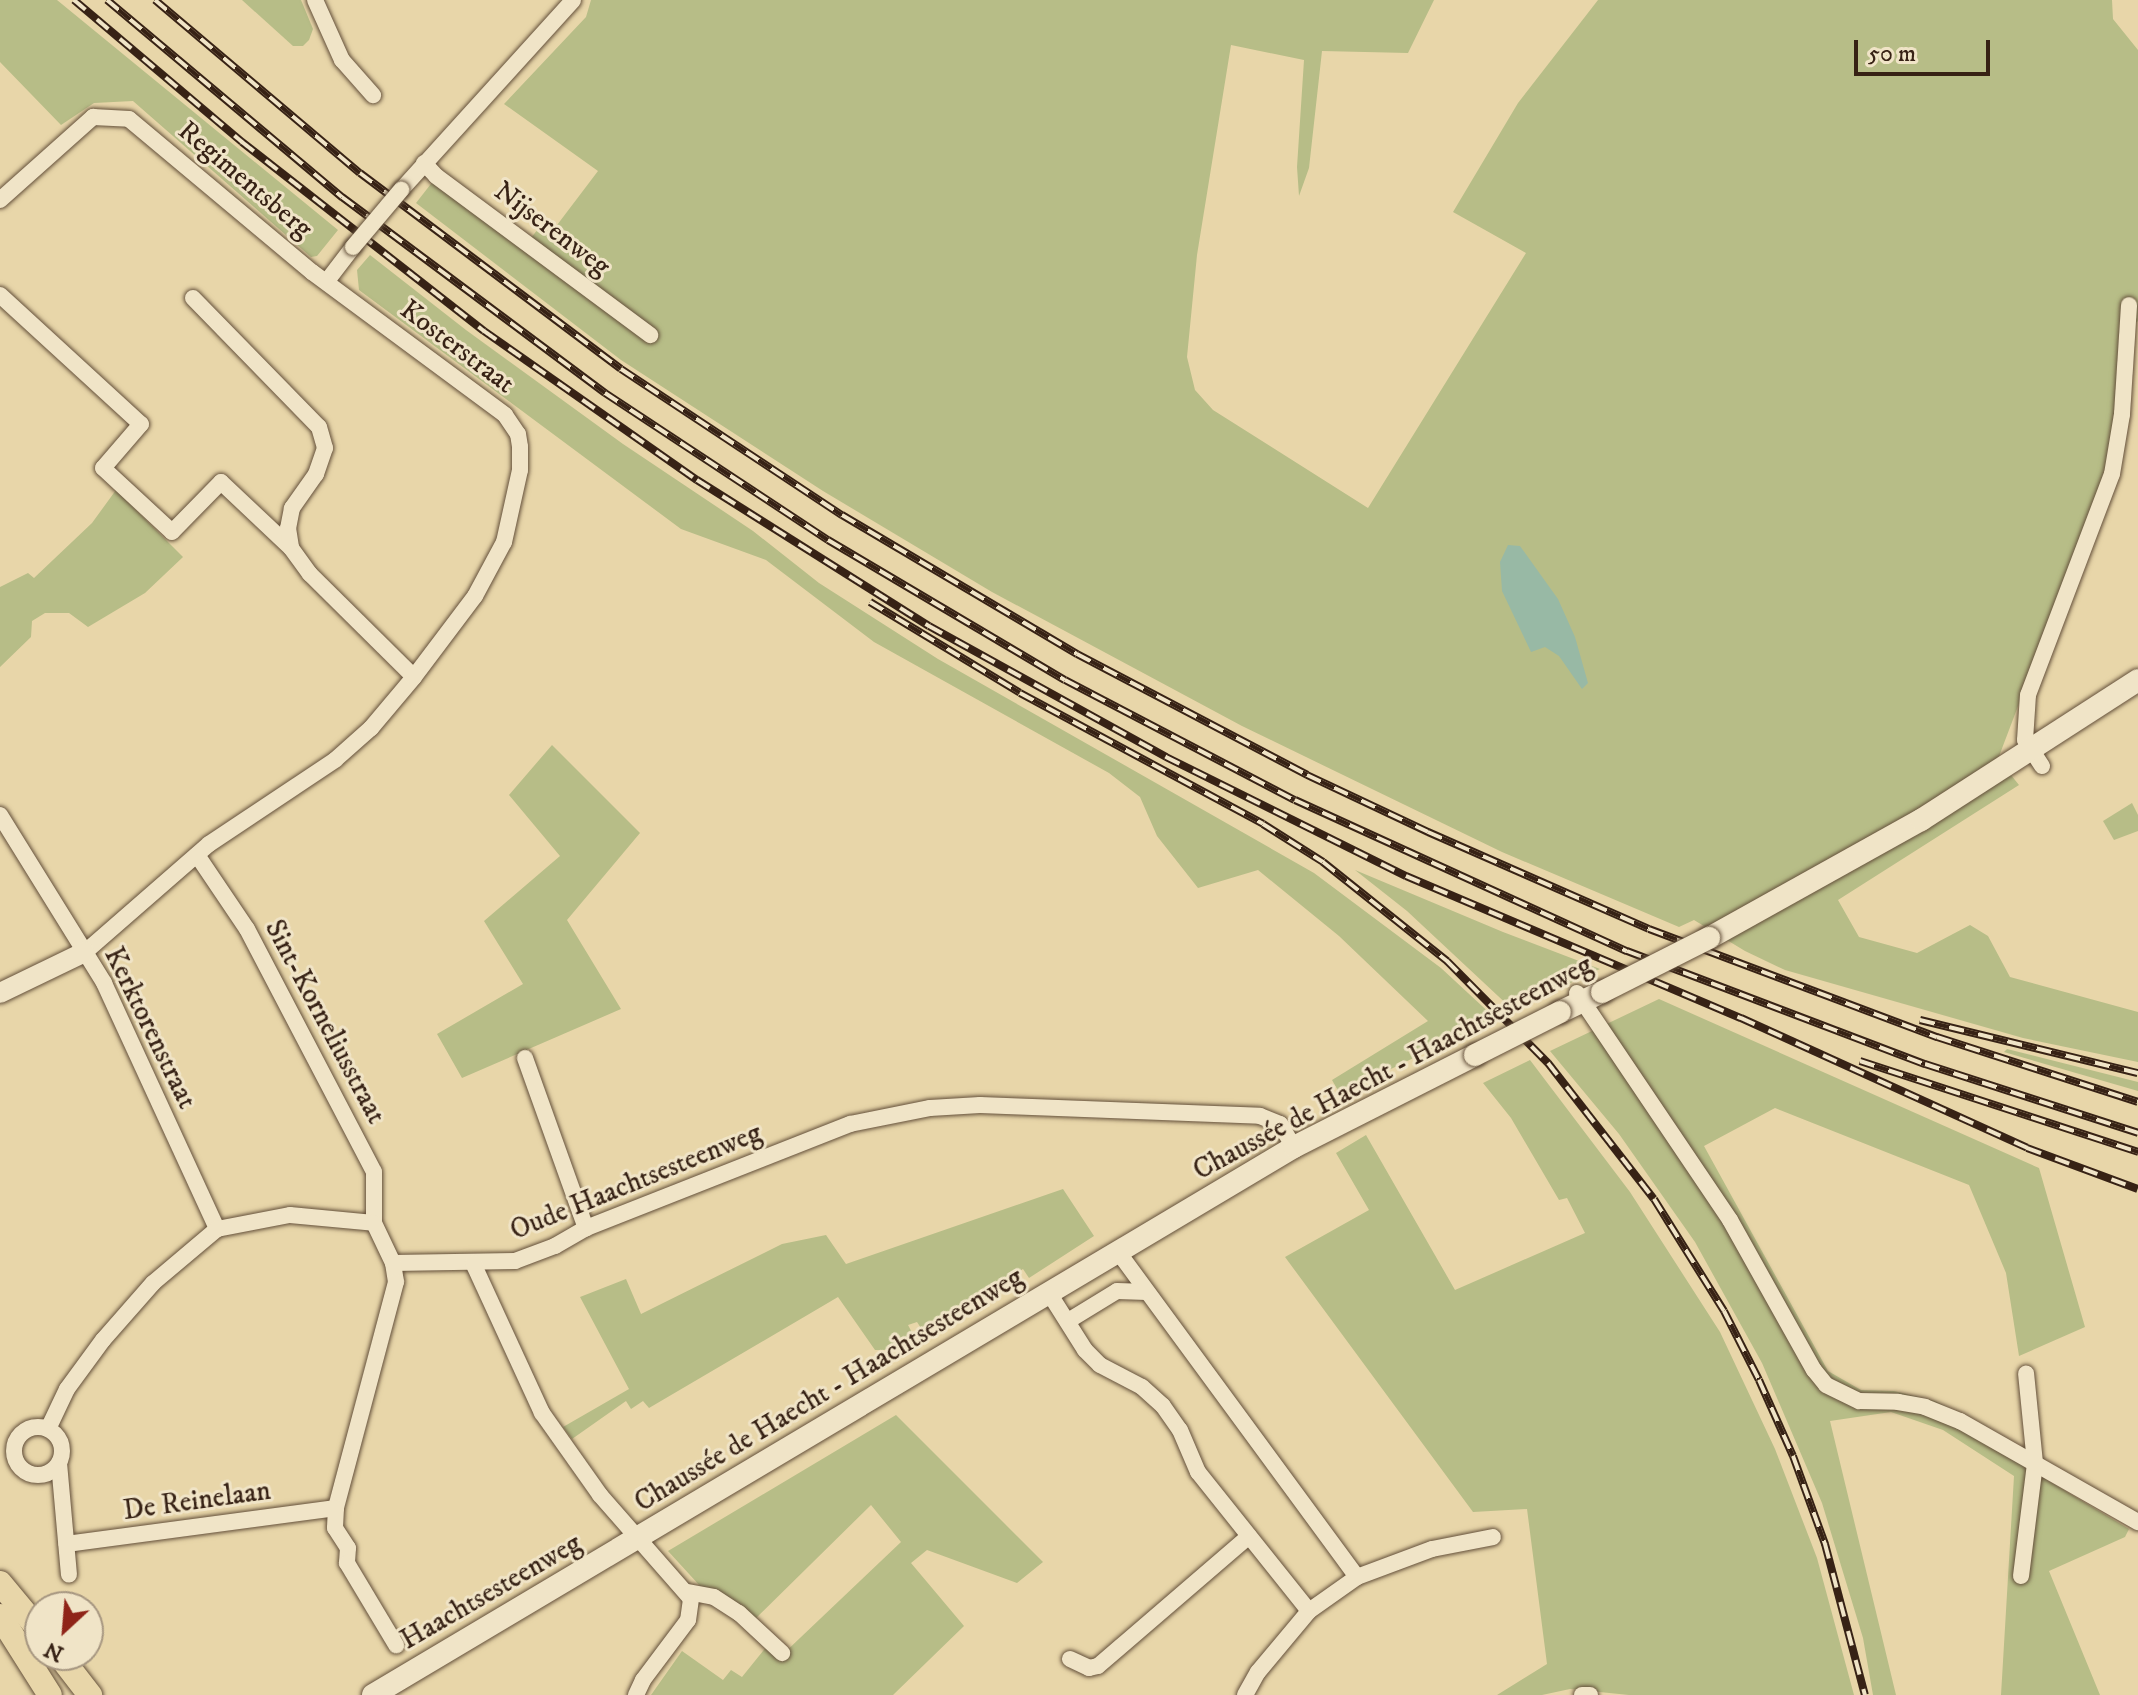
<!DOCTYPE html>
<html>
<head>
<meta charset="utf-8">
<style>
	body { margin:0 }
	#map { position:relative; width:2138px; height:1695px; overflow:hidden; background:#e8d6a9; font-family:"IM FELL DW Pica",serif }
	div>[style] { position:absolute }
	[style*='--x'] { left:calc(var(--x)*1px); top:calc(var(--y)*1px); width:calc(var(--w)*1px); rotate:calc(var(--a)*1deg) }
	.green>* { inset:0; background:#b7bd87 }
	.water>* { inset:0; background:#98b9a5 }
	.roads { filter:drop-shadow(0 0 2px #634f3a) drop-shadow(0 0 2px #634f3a) }
	.minor>* { height:16px; margin:-8px; padding:0 8px; transform-origin:8px; border-radius:8px; background:#f0e4c7 }
	.minor>.ring { margin:-8px; padding:0; box-sizing:content-box; background:none; border:16px solid #f0e4c7; border-radius:50% }
	.tertiary>* { height:20px; margin:-10px; padding:0 10px; transform-origin:10px; border-radius:10px; background:#f0e4c7 }
	.secondary>* { height:22px; margin:-11px; padding:0 11px; transform-origin:11px; border-radius:11px; background:#f0e4c7 }
	.primary>* { height:24px; margin:-12px; padding:0 12px; transform-origin:12px; border-radius:12px; background:#e8d6a9 }
	.rail>* { height:8px; margin-top:-4px; transform-origin:0; background:repeating-linear-gradient(90deg,#f0e4c7 0 15px,#372215 0 30px); box-sizing:border-box; border-block:2px solid #372215 }
	.bridges { filter:drop-shadow(0 0 2px #634f3a) drop-shadow(0 0 2px #634f3a) }
	.minor-bridge>* { height:16px; margin:-8px; padding:0 8px; transform-origin:8px; border-radius:8px; background:#f0e4c7 }
	.secondary-bridge>* { height:22px; margin:-11px; padding:0 11px; transform-origin:11px; border-radius:11px; background:#f0e4c7 }
	span { translate:-50% -50%; white-space:nowrap; text-align:center; line-height:1.15; -webkit-text-stroke:6px #f0e4c7; paint-order:stroke }
	.street-label { font-size:28px; color:#372215 }
	.north { position:absolute; left:24px; top:1591px; width:80px; height:80px; box-sizing:border-box; background:#f0e4c7; border:2px solid #a69680; border-radius:50%; rotate:206deg; font-size:22px; font-weight:700; line-height:32px; text-align:center; color:#372215 }
	.north::after { content:''; display:block; margin:auto; width:28px; height:36px; background:#8f2418; clip-path:polygon(50% 0,100% 100%,50% 72%,0 100%) }
	.scale { position:absolute; left:1854px; top:40px; width:136px; height:36px; box-sizing:border-box; border:4px solid #372215; border-top:0; padding-left:10px; font-size:24px; line-height:28px; white-space:nowrap; color:#372215; -webkit-text-stroke:6px #f0e4c7; paint-order:stroke }
</style>
</head>
<body>
<div id="map">
	<div class="green">
		<i style="clip-path:polygon(0 0,57px 0,338px 230px,317px 256px,311px 257px,133px 101px,94px 103px,61px 125px,0 62px)"></i>
		<i style="clip-path:polygon(242px 0,301px 0,313px 29px,309px 40px,303px 46px,293px 46px)"></i>
		<i style="clip-path:polygon(591px 0,1434px 0,1408px 53px,1322px 51px,1309px 168px,1299px 196px,1297px 167px,1304px 60px,1231px 45px,1197px 255px,1187px 357px,1195px 390px,1213px 410px,1368px 508px,1526px 253px,1453px 212px,1518px 103px,1598px 0,2112px 0,2113px 19px,2138px 50px,2138px 321px,2124px 333px,2120px 397px,2106px 474px,1998px 759px,2019px 785px,1838px 900px,1859px 937px,1917px 953px,1970px 925px,1988px 936px,2010px 977px,2138px 1012px,2138px 1062px,2023px 1038px,1785px 970px,1745px 951px,1694px 920px,1679px 927px,1502px 852px,1242px 726px,992px 592px,823px 491px,621px 360px,416px 203px,441px 171px,531px 238px,541px 225px,551px 233px,598px 171px,504px 104px,586px 17px)"></i>
		<i style="clip-path:polygon(370px 255px,466px 330px,623px 444px,753px 531px,819px 583px,938px 659px,1314px 873px,1441px 968px,1495px 1018px,1340px 1094px,1332px 1080px,1428px 1021px,1339px 936px,1258px 870px,1198px 888px,1157px 836px,1140px 797px,1109px 773px,874px 642px,766px 560px,681px 529px,359px 290px,357px 270px)"></i>
		<i style="clip-path:polygon(116px 490px,183px 557px,145px 593px,88px 627px,69px 613px,45px 613px,32px 621px,31px 637px,0 667px,0 587px,28px 573px,34px 578px,92px 523px)"></i>
		<i style="clip-path:polygon(552px 745px,640px 833px,567px 920px,621px 1009px,462px 1078px,437px 1034px,523px 984px,484px 921px,560px 856px,509px 795px)"></i>
		<i style="clip-path:polygon(2132px 803px,2138px 815px,2138px 831px,2114px 840px,2103px 821px)"></i>
		<i style="clip-path:polygon(1355px 870px,1503px 932px,1600px 969px,1513px 1010px,1407px 911px)"></i>
		<i style="clip-path:polygon(1659px 999px,2039px 1168px,2085px 1327px,2019px 1356px,2006px 1273px,1969px 1185px,1775px 1108px,1704px 1146px,1828px 1371px,1861px 1390px,1894px 1391px,1935px 1401px,1976px 1422px,1970px 1434px,2129px 1529px,2125px 1537px,2049px 1571px,2100px 1695px,2001px 1695px,2014px 1476px,1943px 1430px,1891px 1412px,1830px 1421px,1896px 1695px,1873px 1695px,1863px 1638px,1822px 1503px,1762px 1363px,1695px 1242px,1619px 1134px,1550px 1051px)"></i>
		<i style="clip-path:polygon(2007px 1049px,2138px 1082px,2138px 1091px,2004px 1052px)"></i>
		<i style="clip-path:polygon(1530px 1060px,1630px 1192px,1720px 1332px,1775px 1449px,1817px 1558px,1854px 1695px,1629px 1695px,1570px 1689px,1542px 1695px,1497px 1695px,1547px 1664px,1527px 1509px,1473px 1512px,1285px 1257px,1369px 1210px,1336px 1153px,1366px 1135px,1455px 1290px,1585px 1233px,1567px 1198px,1559px 1200px,1511px 1118px,1483px 1083px)"></i>
		<i style="clip-path:polygon(1063px 1189px,1094px 1236px,1029px 1278px,1023px 1269px,1007px 1278px,1011px 1288px,991px 1299px,986px 1292px,970px 1301px,974px 1309px,927px 1337px,917px 1322px,908px 1325px,917px 1342px,901px 1350px,875px 1350px,838px 1297px,649px 1408px,643px 1401px,631px 1409px,626px 1401px,572px 1439px,563px 1427px,629px 1389px,580px 1297px,626px 1279px,641px 1314px,782px 1244px,826px 1235px,846px 1264px)"></i>
		<i style="clip-path:polygon(896px 1415px,1043px 1562px,1017px 1583px,927px 1550px,911px 1563px,964px 1626px,893px 1695px,651px 1695px,682px 1651px,723px 1680px,731px 1670px,742px 1677px,767px 1646px,780px 1657px,901px 1542px,871px 1505px,753px 1621px,715px 1591px,700px 1586px,668px 1551px)"></i>
	</div>
	<div class="water">
		<i style="clip-path:polygon(1508px 545px,1520px 546px,1558px 599px,1575px 637px,1588px 683px,1582px 689px,1559px 656px,1545px 647px,1531px 652px,1502px 591px,1500px 562px)"></i>
	</div>
	<div class="roads">
		<div class="minor">
			<i style="--x:315;--y:0;--w:66;--a:65.8"></i>
			<i style="--x:342;--y:60;--w:47;--a:48.5"></i>
			<i style="--x:424;--y:163;--w:18;--a:47"></i>
			<i style="--x:436;--y:176;--w:267;--a:36.6"></i>
			<i style="--x:401;--y:190;--w:256;--a:-47.8"></i>
			<i style="--x:0;--y:200;--w:125;--a:-41.7"></i>
			<i style="--x:93;--y:117;--w:36;--a:3"></i>
			<i style="--x:129;--y:119;--w:239;--a:39.9"></i>
			<i style="--x:312;--y:272;--w:240;--a:36.5"></i>
			<i style="--x:505;--y:415;--w:23;--a:56"></i>
			<i style="--x:518;--y:434;--w:13;--a:81"></i>
			<i style="--x:520;--y:447;--w:23;--a:90"></i>
			<i style="--x:520;--y:470;--w:74;--a:102.5"></i>
			<i style="--x:504;--y:542;--w:61;--a:118.2"></i>
			<i style="--x:475;--y:596;--w:101;--a:127"></i>
			<i style="--x:414;--y:677;--w:67;--a:130.1"></i>
			<i style="--x:371;--y:728;--w:48;--a:138.4"></i>
			<i style="--x:335;--y:760;--w:151;--a:146.3"></i>
			<i style="--x:209;--y:844;--w:164;--a:138.9"></i>
			<i style="--x:327;--y:281;--w:43;--a:-52.6"></i>
			<i style="--x:0;--y:295;--w:191;--a:42.5"></i>
			<i style="--x:141;--y:424;--w:58;--a:130.8"></i>
			<i style="--x:103;--y:468;--w:94;--a:42.8"></i>
			<i style="--x:172;--y:532;--w:70;--a:-45.6"></i>
			<i style="--x:221;--y:482;--w:96;--a:43.3"></i>
			<i style="--x:193;--y:298;--w:180;--a:45.7"></i>
			<i style="--x:319;--y:427;--w:22;--a:74"></i>
			<i style="--x:325;--y:448;--w:28;--a:109"></i>
			<i style="--x:316;--y:474;--w:42;--a:125.2"></i>
			<i style="--x:292;--y:508;--w:20;--a:101"></i>
			<i style="--x:288;--y:528;--w:20;--a:81"></i>
			<i style="--x:291;--y:548;--w:32;--a:54"></i>
			<i style="--x:310;--y:574;--w:146;--a:44.7"></i>
			<i style="--x:2042;--y:766;--w:31;--a:-123"></i>
			<i style="--x:2025;--y:740;--w:45;--a:-86.2"></i>
			<i style="--x:2028;--y:695;--w:236;--a:-69.2"></i>
			<i style="--x:2112;--y:474;--w:61;--a:-80.5"></i>
			<i style="--x:2122;--y:414;--w:109;--a:-86.3"></i>
			<i style="--x:0;--y:815;--w:198;--a:58.2"></i>
			<i style="--x:104;--y:983;--w:271;--a:65.3"></i>
			<i style="--x:197;--y:855;--w:89;--a:56"></i>
			<i style="--x:247;--y:929;--w:274;--a:62.4"></i>
			<i style="--x:374;--y:1172;--w:51;--a:90"></i>
			<i style="--x:1577;--y:993;--w:274;--a:56"></i>
			<i style="--x:1730;--y:1220;--w:172;--a:60.8"></i>
			<i style="--x:1814;--y:1370;--w:19;--a:51"></i>
			<i style="--x:1826;--y:1385;--w:37;--a:26"></i>
			<i style="--x:1859;--y:1401;--w:39;--a:1"></i>
			<i style="--x:1898;--y:1402;--w:27;--a:10"></i>
			<i style="--x:1925;--y:1407;--w:38;--a:22"></i>
			<i style="--x:1960;--y:1421;--w:205;--a:29.6"></i>
			<i style="--x:525;--y:1058;--w:181;--a:70.3"></i>
			<i style="--x:393;--y:1263;--w:122;--a:-0.9"></i>
			<i style="--x:515;--y:1261;--w:43;--a:-20.6"></i>
			<i style="--x:555;--y:1246;--w:36;--a:-30"></i>
			<i style="--x:586;--y:1228;--w:284;--a:-21.5"></i>
			<i style="--x:850;--y:1124;--w:82;--a:-11.3"></i>
			<i style="--x:930;--y:1108;--w:50;--a:-3.4"></i>
			<i style="--x:980;--y:1105;--w:280;--a:2.2"></i>
			<i style="--x:1260;--y:1116;--w:22;--a:22"></i>
			<i style="--x:1280;--y:1124;--w:27;--a:59"></i>
			<i style="--x:473;--y:1263;--w:165;--a:65.3"></i>
			<i style="--x:542;--y:1413;--w:100;--a:54.7"></i>
			<i style="--x:600;--y:1495;--w:138;--a:48.8"></i>
			<i style="--x:691;--y:1599;--w:21;--a:98"></i>
			<i style="--x:688;--y:1620;--w:75;--a:126.9"></i>
			<i style="--x:643;--y:1680;--w:17;--a:115"></i>
			<i style="--x:1049;--y:1293;--w:67;--a:57.7"></i>
			<i style="--x:1085;--y:1350;--w:21;--a:45"></i>
			<i style="--x:1100;--y:1365;--w:47;--a:27.6"></i>
			<i style="--x:1142;--y:1387;--w:28;--a:42"></i>
			<i style="--x:1163;--y:1406;--w:29;--a:55"></i>
			<i style="--x:1180;--y:1430;--w:46;--a:66.8"></i>
			<i style="--x:1198;--y:1472;--w:178;--a:51.4"></i>
			<i style="--x:1309;--y:1611;--w:59;--a:-35.3"></i>
			<i style="--x:1357;--y:1577;--w:403;--a:-126.3"></i>
			<i style="--x:1068;--y:1321;--w:57;--a:-31.5"></i>
			<i style="--x:1117;--y:1291;--w:30;--a:2"></i>
			<i class="ring" style="left:14px;top:1427px;width:32px;height:32px"></i>
			<i style="--x:48;--y:1429;--w:44;--a:-64.6"></i>
			<i style="--x:67;--y:1389;--w:61;--a:-53.7"></i>
			<i style="--x:103;--y:1340;--w:76;--a:-48.7"></i>
			<i style="--x:153;--y:1283;--w:84;--a:-40.2"></i>
			<i style="--x:217;--y:1229;--w:74;--a:-10.9"></i>
			<i style="--x:290;--y:1215;--w:84;--a:5.4"></i>
			<i style="--x:374;--y:1223;--w:44;--a:64.6"></i>
			<i style="--x:393;--y:1263;--w:19;--a:81"></i>
			<i style="--x:396;--y:1282;--w:234;--a:104.9"></i>
			<i style="--x:336;--y:1508;--w:272;--a:172.4"></i>
			<i style="--x:59;--y:1463;--w:112;--a:84.9"></i>
			<i style="--x:336;--y:1508;--w:20;--a:93"></i>
			<i style="--x:335;--y:1528;--w:24;--a:57"></i>
			<i style="--x:348;--y:1548;--w:15;--a:94"></i>
			<i style="--x:347;--y:1563;--w:96;--a:59.1"></i>
			<i style="--x:2021;--y:1576;--w:114;--a:-82.9"></i>
			<i style="--x:2035;--y:1463;--w:90;--a:-95.7"></i>
			<i style="--x:1357;--y:1577;--w:80;--a:-20.5"></i>
			<i style="--x:1432;--y:1549;--w:62;--a:-11.1"></i>
			<i style="--x:688;--y:1592;--w:26;--a:11"></i>
			<i style="--x:714;--y:1597;--w:30;--a:33"></i>
			<i style="--x:739;--y:1613;--w:59;--a:42.9"></i>
			<i style="--x:1070;--y:1659;--w:21;--a:25"></i>
			<i style="--x:1089;--y:1668;--w:9;--a:-13"></i>
			<i style="--x:1098;--y:1666;--w:199;--a:-40.7"></i>
			<i style="--x:1245;--y:1695;--w:26;--a:-61"></i>
			<i style="--x:1258;--y:1672;--w:80;--a:-50.1"></i>
			<i style="--x:1582;--y:1695;--w:8;--a:0"></i>
		</div>
		<div class="tertiary">
			<i style="--x:0;--y:993;--w:94;--a:-25.8"></i>
		</div>
		<div class="secondary">
			<i style="--x:1709;--y:938;--w:243;--a:-29.1"></i>
			<i style="--x:1921;--y:820;--w:258;--a:-32.8"></i>
			<i style="--x:1560;--y:1012;--w:47;--a:-25.5"></i>
			<i style="--x:373;--y:1695;--w:1072;--a:-30.75"></i>
			<i style="--x:1294;--y:1147;--w:203;--a:-26.9"></i>
		</div>
		<div class="primary">
			<i style="--x:0;--y:1583;--w:62;--a:50.2"></i>
			<i style="--x:0;--y:1616;--w:93;--a:57.7"></i>
			<i style="--x:59;--y:1655;--w:51;--a:52.2"></i>
		</div>
	</div>
	<div class="rail">
		<i style="--x:74;--y:0;--w:220;--a:40.2"></i>
		<i style="--x:242;--y:142;--w:307;--a:38"></i>
		<i style="--x:484;--y:331;--w:260;--a:35"></i>
		<i style="--x:697;--y:480;--w:274;--a:32.2"></i>
		<i style="--x:929;--y:626;--w:271;--a:28.9"></i>
		<i style="--x:1166;--y:757;--w:268;--a:26.4"></i>
		<i style="--x:1406;--y:876;--w:364;--a:23"></i>
		<i style="--x:1741;--y:1018;--w:314;--a:24.4"></i>
		<i style="--x:2027;--y:1148;--w:118;--a:20.3"></i>
		<i style="--x:107;--y:0;--w:307;--a:40"></i>
		<i style="--x:342;--y:197;--w:328;--a:36.7"></i>
		<i style="--x:605;--y:393;--w:267;--a:33.4"></i>
		<i style="--x:828;--y:540;--w:275;--a:30.6"></i>
		<i style="--x:1065;--y:680;--w:259;--a:27.6"></i>
		<i style="--x:1295;--y:800;--w:365;--a:24.5"></i>
		<i style="--x:1627;--y:951;--w:319;--a:20.8"></i>
		<i style="--x:1925;--y:1064;--w:224;--a:17.9"></i>
		<i style="--x:155;--y:0;--w:268;--a:40.2"></i>
		<i style="--x:360;--y:173;--w:326;--a:36.9"></i>
		<i style="--x:621;--y:369;--w:265;--a:33.5"></i>
		<i style="--x:842;--y:515;--w:273;--a:30.6"></i>
		<i style="--x:1077;--y:654;--w:260;--a:27.7"></i>
		<i style="--x:1307;--y:775;--w:134;--a:25.2"></i>
		<i style="--x:1428;--y:832;--w:241;--a:23.7"></i>
		<i style="--x:1649;--y:929;--w:308;--a:20.6"></i>
		<i style="--x:1937;--y:1037;--w:211;--a:17.9"></i>
		<i style="--x:870;--y:602;--w:175;--a:31.2"></i>
		<i style="--x:1020;--y:693;--w:276;--a:28.3"></i>
		<i style="--x:1263;--y:824;--w:71;--a:32.3"></i>
		<i style="--x:1323;--y:862;--w:159;--a:38.6"></i>
		<i style="--x:1447;--y:961;--w:144;--a:45.3"></i>
		<i style="--x:1548;--y:1063;--w:172;--a:52.1"></i>
		<i style="--x:1654;--y:1199;--w:132;--a:58"></i>
		<i style="--x:1724;--y:1311;--w:77;--a:63.1"></i>
		<i style="--x:1759;--y:1380;--w:83;--a:65.9"></i>
		<i style="--x:1793;--y:1456;--w:94;--a:70"></i>
		<i style="--x:1825;--y:1544;--w:156;--a:75.2"></i>
		<i style="--x:1920;--y:1020;--w:224;--a:13.7"></i>
		<i style="--x:1860;--y:1061;--w:293;--a:18.1"></i>
	</div>
	<div class="bridges">
		<div class="minor-bridge">
			<i style="--x:353;--y:247;--w:75;--a:-49.9"></i>
		</div>
		<div class="secondary-bridge">
			<i style="--x:1602;--y:992;--w:120;--a:-26.8"></i>
			<i style="--x:1475;--y:1055;--w:95;--a:-26.8"></i>
		</div>
	</div>
	<div class="street-label">
		<span style="left:245px;top:180px;rotate:40deg">Regimentsberg</span>
		<span style="left:552px;top:229px;rotate:37deg">Nijserenweg</span>
		<span style="left:457px;top:347px;rotate:37deg">Kosterstraat</span>
		<span style="left:325px;top:1022px;rotate:62deg">Sint-Korneliusstraat</span>
		<span style="left:150px;top:1028px;rotate:64deg">Kerktorenstraat</span>
		<span style="left:1393px;top:1068px;rotate:-28deg">Chaussée de Haecht - Haachtsesteenweg</span>
		<span style="left:636px;top:1182px;rotate:-22deg">Oude Haachtsesteenweg</span>
		<span style="left:829px;top:1390px;rotate:-31deg">Chaussée de Haecht - Haachtsesteenweg</span>
		<span style="left:197px;top:1501px;rotate:-8deg">De Reinelaan</span>
		<span style="left:491px;top:1592px;rotate:-30deg">Haachtsesteenweg</span>
	</div>
	<div class="north">N</div>
	<div class="scale">50 m</div>
</div>
</body>
</html>
